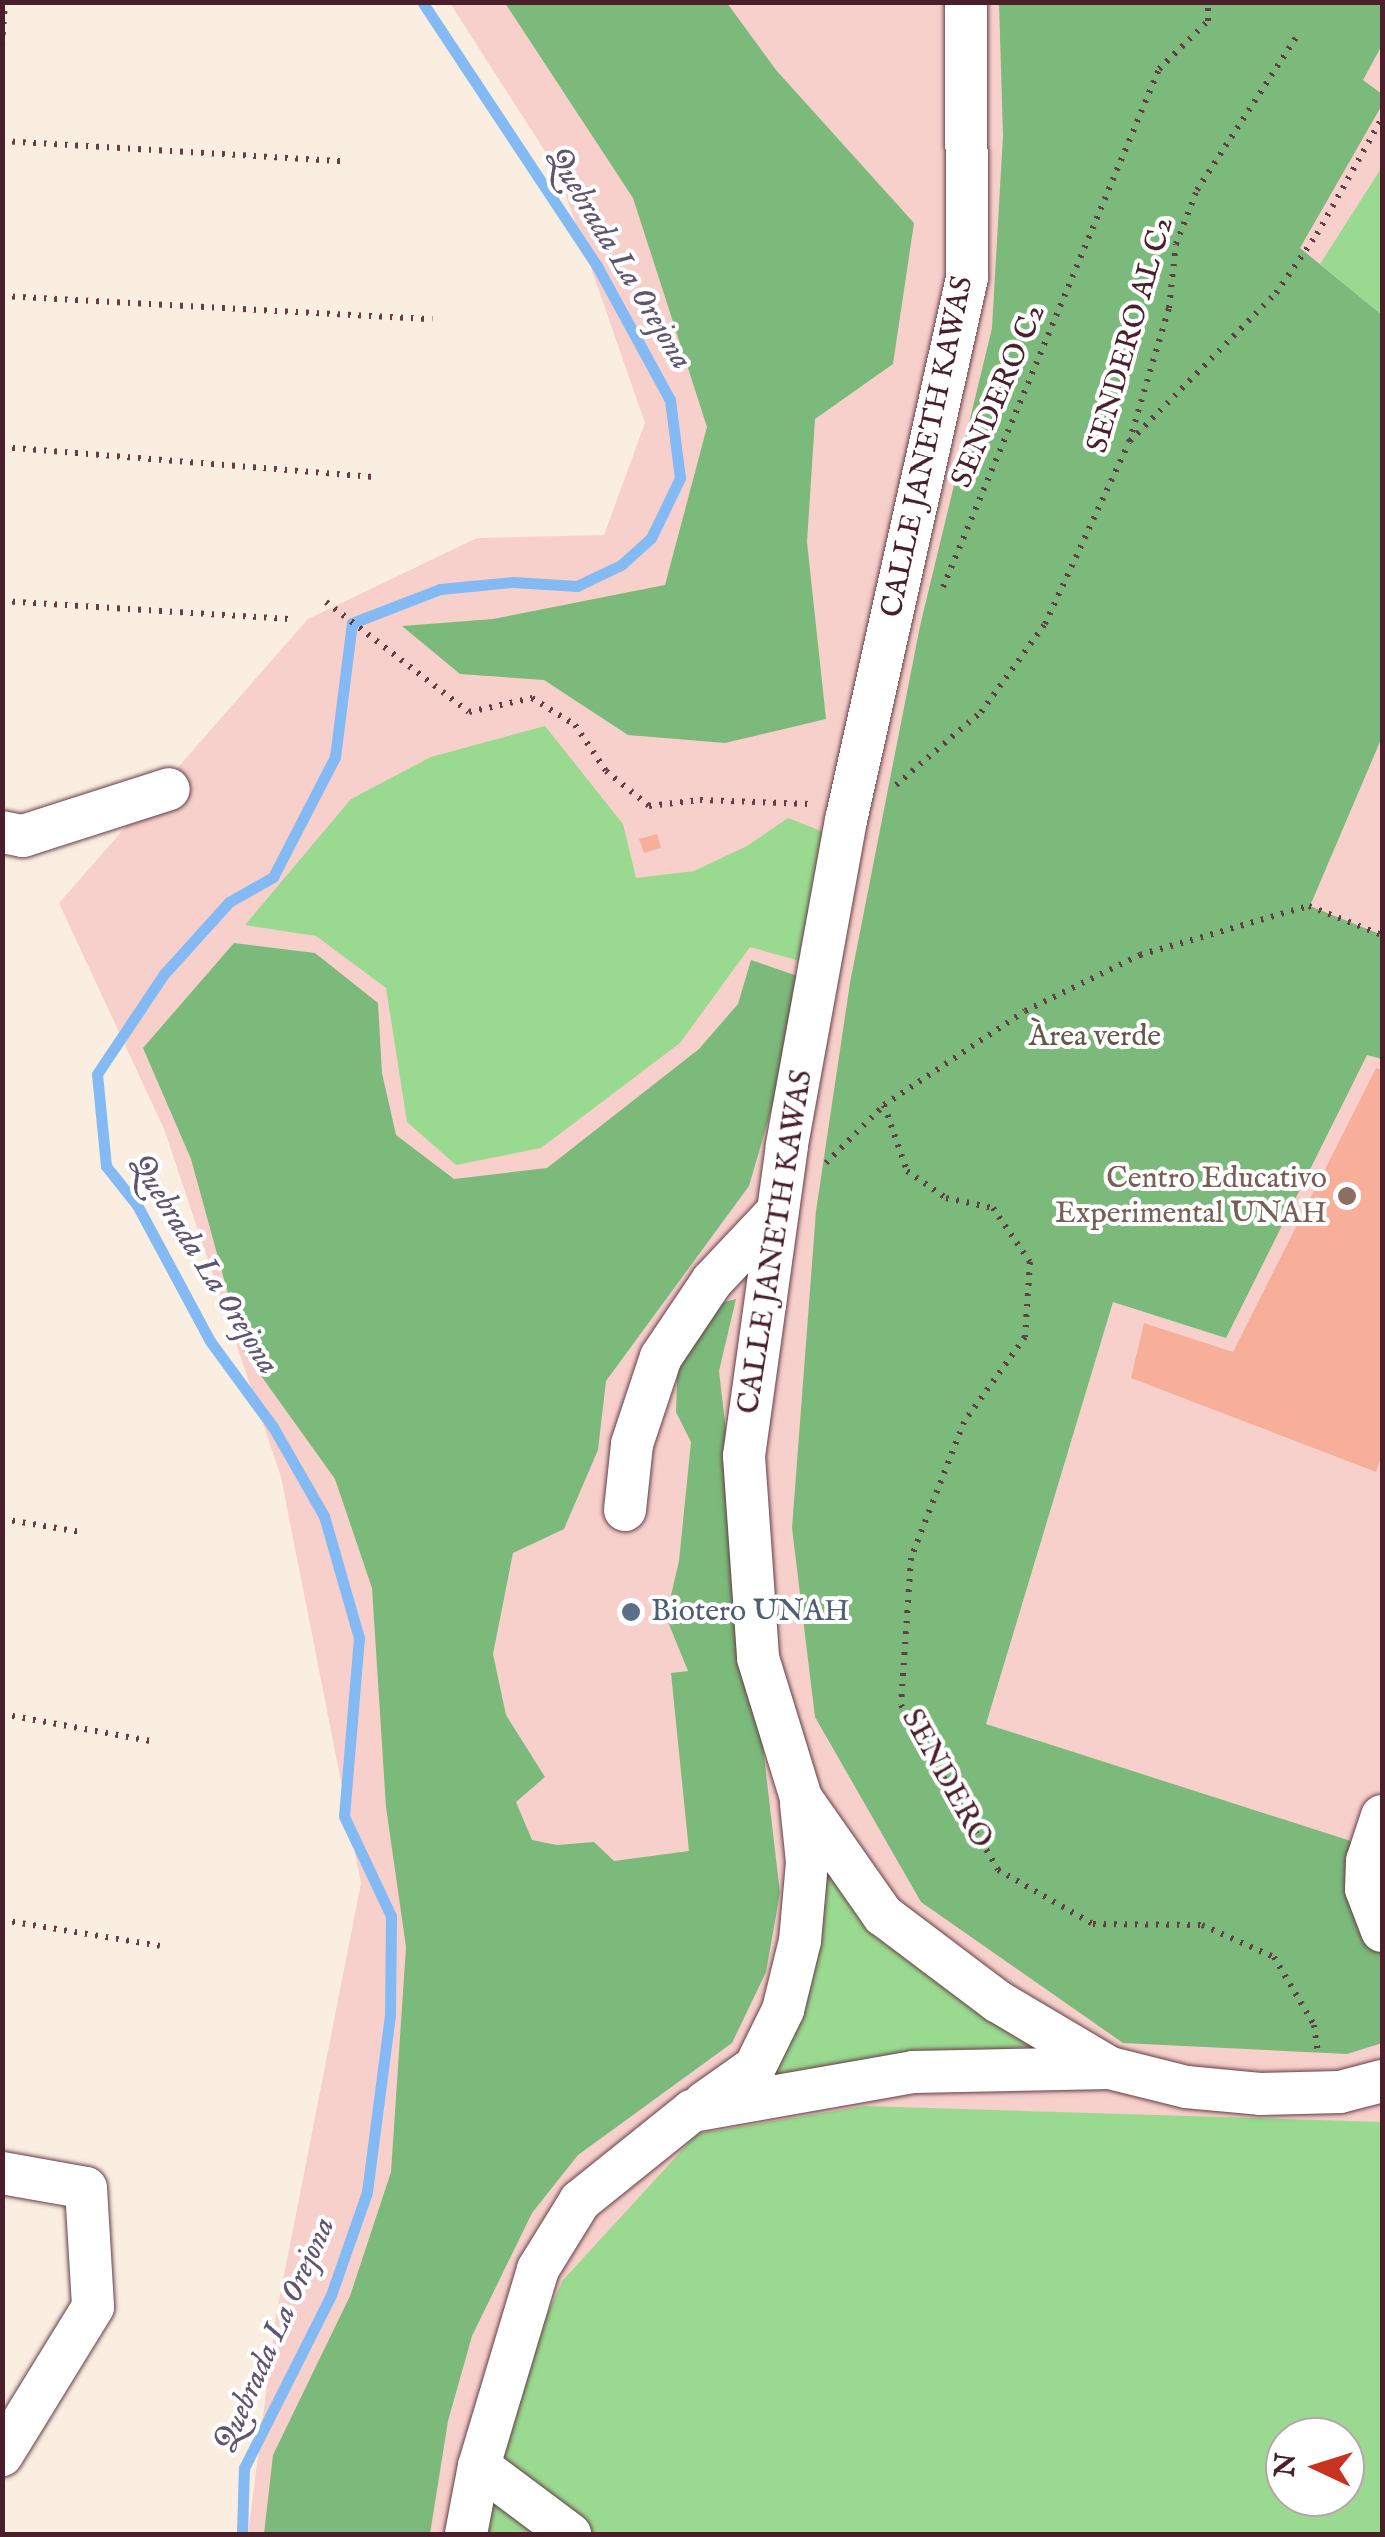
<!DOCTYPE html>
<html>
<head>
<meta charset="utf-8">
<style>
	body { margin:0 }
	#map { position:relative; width:1385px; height:2537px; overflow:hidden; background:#faeee1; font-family:"IM FELL English",serif }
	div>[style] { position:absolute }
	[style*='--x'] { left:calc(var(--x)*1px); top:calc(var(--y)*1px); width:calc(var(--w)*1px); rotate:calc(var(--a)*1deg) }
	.built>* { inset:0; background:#f7d0cb }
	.green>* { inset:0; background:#9ada90 }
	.forest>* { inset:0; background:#7bba7a }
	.stream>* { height:11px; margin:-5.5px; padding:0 5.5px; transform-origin:5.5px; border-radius:5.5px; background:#84baf3 }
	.building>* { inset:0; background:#f8af99 }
	.path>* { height:6px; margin-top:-3px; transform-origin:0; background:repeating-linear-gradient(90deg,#643e46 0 2.5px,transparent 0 10.5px) }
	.roads { filter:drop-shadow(0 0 2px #643e46) drop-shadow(0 0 2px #643e46) }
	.minor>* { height:42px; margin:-21px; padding:0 21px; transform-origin:21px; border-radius:21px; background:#fff }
	.dots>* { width:28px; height:28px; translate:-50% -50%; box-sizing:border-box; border:5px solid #fff; border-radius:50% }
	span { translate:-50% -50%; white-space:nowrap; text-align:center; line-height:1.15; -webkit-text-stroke:8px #fff; paint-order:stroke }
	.street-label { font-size:30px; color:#4a1f2b }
	.park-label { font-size:30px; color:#625749 }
	.education-label { font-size:30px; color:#785e54 }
	.right { translate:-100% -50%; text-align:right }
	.service-label { font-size:30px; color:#4e5e75 }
	.left { translate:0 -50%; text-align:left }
	.water-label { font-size:32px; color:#5e5571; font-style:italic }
	.frame { position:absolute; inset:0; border:5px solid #4a1f2b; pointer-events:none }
	.north { position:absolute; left:1265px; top:2417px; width:100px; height:100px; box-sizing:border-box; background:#fff; border:2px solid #b7a5aa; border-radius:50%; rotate:274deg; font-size:28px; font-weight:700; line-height:40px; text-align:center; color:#4a1f2b }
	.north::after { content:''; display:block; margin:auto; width:35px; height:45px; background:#c8321e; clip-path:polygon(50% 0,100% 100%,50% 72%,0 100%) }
</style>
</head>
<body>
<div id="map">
	<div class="built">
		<i style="clip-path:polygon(evenodd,450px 3px,1382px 3px,1382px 2534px,248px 2534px,276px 2316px,361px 1883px,281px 1477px,164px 1129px,59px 903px,308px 619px,477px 538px,604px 535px,645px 423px,557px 170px,450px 3px,1285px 2437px,1345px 2437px,1345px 2497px,1285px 2497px,1285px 2437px)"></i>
	</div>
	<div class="green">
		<i style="clip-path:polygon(1382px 167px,1382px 315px,1320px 264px)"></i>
		<i style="clip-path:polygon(545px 726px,623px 824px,636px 878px,694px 871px,747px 846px,788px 818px,826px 833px,803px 962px,750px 947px,680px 1043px,541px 1148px,456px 1165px,407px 1122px,386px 988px,316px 936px,245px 925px,351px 799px,431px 757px)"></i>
		<i style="clip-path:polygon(818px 1846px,954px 1994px,1030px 2046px,761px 2082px)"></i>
		<i style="clip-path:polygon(evenodd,864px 2106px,1382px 2122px,1382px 2534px,482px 2534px,536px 2338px,563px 2280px,697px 2134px,864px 2106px,1285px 2437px,1345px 2437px,1345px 2497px,1285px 2497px,1285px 2437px)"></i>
	</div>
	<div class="forest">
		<i style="clip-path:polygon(505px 3px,727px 3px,776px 70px,914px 223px,893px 364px,815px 419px,807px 542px,826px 719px,725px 743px,628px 735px,544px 680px,460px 674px,402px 626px,493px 619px,665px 585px,707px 427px,633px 198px)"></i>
		<i style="clip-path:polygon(999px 3px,1382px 3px,1382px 45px,1363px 80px,1382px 94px,1382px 105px,1300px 248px,1382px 315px,1382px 737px,1310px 906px,1382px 935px,1382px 1059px,1367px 1055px,1226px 1338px,1113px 1302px,986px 1724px,1382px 1851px,1382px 2043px,1347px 2054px,1123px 2043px,921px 1902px,815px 1717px,792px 1528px,816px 1211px,850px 983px,920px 626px,992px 328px,1003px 135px)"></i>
		<i style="clip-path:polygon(234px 943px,315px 953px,378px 1003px,382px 1073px,396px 1135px,454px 1179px,547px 1168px,699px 1049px,738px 1004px,751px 960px,809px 980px,749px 1186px,606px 1381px,598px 1450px,564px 1529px,513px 1553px,493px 1654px,506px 1715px,545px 1777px,516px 1802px,532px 1840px,557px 1845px,594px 1842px,614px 1861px,689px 1851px,671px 1673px,688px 1671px,666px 1617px,679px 1561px,691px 1442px,676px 1412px,678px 1353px,713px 1305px,736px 1299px,719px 1371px,780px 1893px,766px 1972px,732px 2043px,578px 2155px,532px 2213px,472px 2336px,448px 2421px,430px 2534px,264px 2534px,273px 2455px,350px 2296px,391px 2172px,406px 1947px,386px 1807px,372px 1588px,335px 1479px,244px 1352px,191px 1159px,143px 1048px)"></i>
	</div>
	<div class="stream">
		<i style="--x:242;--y:2534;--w:66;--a:-88.3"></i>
		<i style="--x:244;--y:2468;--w:194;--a:-63.3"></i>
		<i style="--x:331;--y:2295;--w:109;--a:-70.7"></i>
		<i style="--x:367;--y:2192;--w:179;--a:-82.6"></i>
		<i style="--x:390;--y:2014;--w:98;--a:-89.4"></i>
		<i style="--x:391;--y:1916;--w:110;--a:-115.2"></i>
		<i style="--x:344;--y:1816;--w:179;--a:-85.2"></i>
		<i style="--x:359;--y:1638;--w:127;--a:-106"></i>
		<i style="--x:324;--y:1516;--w:103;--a:-119.8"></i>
		<i style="--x:273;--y:1427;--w:107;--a:-126.2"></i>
		<i style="--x:210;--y:1341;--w:154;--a:-118.2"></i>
		<i style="--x:137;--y:1205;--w:50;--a:-128.5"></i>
		<i style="--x:106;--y:1166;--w:92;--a:-95.6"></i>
		<i style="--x:97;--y:1074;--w:120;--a:-56.2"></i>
		<i style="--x:164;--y:974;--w:97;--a:-47.9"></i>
		<i style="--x:229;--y:902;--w:51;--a:-29.6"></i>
		<i style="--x:273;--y:877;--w:135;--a:-62.7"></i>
		<i style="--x:335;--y:757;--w:135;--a:-82.8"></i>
		<i style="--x:352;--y:623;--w:94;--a:-21.1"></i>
		<i style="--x:440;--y:589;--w:73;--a:-5.5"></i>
		<i style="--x:513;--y:582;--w:64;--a:3.6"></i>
		<i style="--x:577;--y:586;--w:49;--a:-25.5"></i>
		<i style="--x:621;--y:565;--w:40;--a:-42"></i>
		<i style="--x:651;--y:538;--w:67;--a:-64.2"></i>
		<i style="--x:680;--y:478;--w:79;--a:-97.3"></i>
		<i style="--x:670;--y:400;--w:153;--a:-118.6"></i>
		<i style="--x:597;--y:266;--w:317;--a:-123.5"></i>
	</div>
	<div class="building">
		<i style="clip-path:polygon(657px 834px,661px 848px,644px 853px,639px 839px)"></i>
		<i style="clip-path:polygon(1376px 1068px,1382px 1070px,1382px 1455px,1376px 1472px,1131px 1378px,1144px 1323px,1233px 1352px)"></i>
	</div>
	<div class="path">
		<i style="--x:2;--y:45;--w:43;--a:-86"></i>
		<i style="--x:2;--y:141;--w:341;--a:3.4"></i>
		<i style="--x:2;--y:296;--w:431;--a:3.1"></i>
		<i style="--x:1130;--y:441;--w:208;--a:-45.4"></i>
		<i style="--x:1276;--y:293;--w:72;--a:-55.2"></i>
		<i style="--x:1317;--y:234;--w:133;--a:-60.7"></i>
		<i style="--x:2;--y:447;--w:373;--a:4.6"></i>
		<i style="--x:943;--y:587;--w:561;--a:-67.36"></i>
		<i style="--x:1159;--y:69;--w:69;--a:-44.4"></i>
		<i style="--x:1208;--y:21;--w:19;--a:-90"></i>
		<i style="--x:2;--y:601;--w:291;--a:3.6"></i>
		<i style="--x:326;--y:602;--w:180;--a:37.6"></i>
		<i style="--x:469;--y:712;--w:65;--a:-12.5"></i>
		<i style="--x:532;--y:698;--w:51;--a:32.1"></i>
		<i style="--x:575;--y:725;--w:55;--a:56"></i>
		<i style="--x:606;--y:771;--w:55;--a:39.1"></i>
		<i style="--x:649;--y:806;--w:51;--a:-6.7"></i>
		<i style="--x:700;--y:800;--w:109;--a:2.1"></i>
		<i style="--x:896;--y:785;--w:112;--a:-40.7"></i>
		<i style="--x:981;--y:712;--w:109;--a:-54"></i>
		<i style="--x:1045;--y:624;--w:200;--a:-65.2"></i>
		<i style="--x:1129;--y:442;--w:140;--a:-73.4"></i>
		<i style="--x:1169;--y:308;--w:64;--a:-83.8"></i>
		<i style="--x:1176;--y:244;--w:58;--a:-68.7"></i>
		<i style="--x:1197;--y:190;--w:187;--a:-57"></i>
		<i style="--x:884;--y:1105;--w:70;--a:70.8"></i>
		<i style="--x:907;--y:1171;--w:47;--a:34.7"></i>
		<i style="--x:946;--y:1198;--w:48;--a:12"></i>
		<i style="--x:993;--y:1208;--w:65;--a:55.6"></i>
		<i style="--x:1030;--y:1262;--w:75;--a:93.8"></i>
		<i style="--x:1025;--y:1337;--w:105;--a:125.7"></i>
		<i style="--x:964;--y:1422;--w:146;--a:111.3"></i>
		<i style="--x:911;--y:1558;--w:147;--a:93.9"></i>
		<i style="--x:901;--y:1705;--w:191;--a:59.5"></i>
		<i style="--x:998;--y:1870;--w:109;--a:29.6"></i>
		<i style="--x:1093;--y:1924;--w:109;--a:0.5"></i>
		<i style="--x:1202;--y:1925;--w:79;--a:24"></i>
		<i style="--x:1274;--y:1957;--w:79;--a:59.5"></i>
		<i style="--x:1314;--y:2025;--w:28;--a:82"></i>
		<i style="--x:826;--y:1163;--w:82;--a:-45"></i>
		<i style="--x:884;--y:1105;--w:169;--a:-33.7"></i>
		<i style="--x:1025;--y:1011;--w:128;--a:-26"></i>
		<i style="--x:1140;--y:955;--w:176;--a:-16.2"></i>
		<i style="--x:1309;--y:906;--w:79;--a:21.7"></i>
		<i style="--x:2;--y:1519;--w:80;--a:9.3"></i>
		<i style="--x:2;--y:1714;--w:151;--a:10.3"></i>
		<i style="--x:2;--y:1920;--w:160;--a:9.3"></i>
	</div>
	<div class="roads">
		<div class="minor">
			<i style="--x:966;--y:2;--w:276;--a:89.8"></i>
			<i style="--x:967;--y:278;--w:555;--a:102.58"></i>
			<i style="--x:846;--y:820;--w:331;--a:100.3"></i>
			<i style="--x:787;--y:1146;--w:313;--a:97.9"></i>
			<i style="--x:744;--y:1456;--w:202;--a:86"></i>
			<i style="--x:758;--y:1658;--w:146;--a:72.9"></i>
			<i style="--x:801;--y:1798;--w:143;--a:55"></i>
			<i style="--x:883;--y:1915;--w:143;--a:37"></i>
			<i style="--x:997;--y:2001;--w:131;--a:30.7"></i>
			<i style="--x:1110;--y:2068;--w:78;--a:14"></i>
			<i style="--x:1186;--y:2087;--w:74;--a:5.4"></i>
			<i style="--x:1260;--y:2094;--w:80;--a:-1.4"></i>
			<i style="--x:1340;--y:2092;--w:43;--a:-14.7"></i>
			<i style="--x:2;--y:832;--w:21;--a:11"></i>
			<i style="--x:23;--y:836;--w:153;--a:-17.8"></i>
			<i style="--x:625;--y:1510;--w:66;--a:-83.9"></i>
			<i style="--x:632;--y:1444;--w:92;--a:-71.6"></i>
			<i style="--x:661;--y:1357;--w:92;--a:-56.1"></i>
			<i style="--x:712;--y:1281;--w:95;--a:-46.7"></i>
			<i style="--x:1382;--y:1816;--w:47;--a:108.4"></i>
			<i style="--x:1367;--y:1861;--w:28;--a:92"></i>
			<i style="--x:1366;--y:1889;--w:45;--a:69.1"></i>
			<i style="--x:704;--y:2103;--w:62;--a:-35.2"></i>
			<i style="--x:755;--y:2067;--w:64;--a:-63.8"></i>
			<i style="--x:783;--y:2010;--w:71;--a:-76.2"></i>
			<i style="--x:800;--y:1941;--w:79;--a:-84.9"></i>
			<i style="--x:807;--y:1862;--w:58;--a:-95.9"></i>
			<i style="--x:2;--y:2173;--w:85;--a:10.1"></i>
			<i style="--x:86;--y:2188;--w:119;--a:86.6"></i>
			<i style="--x:93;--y:2307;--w:174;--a:121.6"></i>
			<i style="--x:479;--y:2466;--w:114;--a:36.8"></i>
			<i style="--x:466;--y:2534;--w:69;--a:-79.2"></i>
			<i style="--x:479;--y:2466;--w:206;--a:-73.3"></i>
			<i style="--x:538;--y:2269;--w:80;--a:-58.3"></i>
			<i style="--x:580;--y:2201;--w:144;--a:-38.8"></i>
			<i style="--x:692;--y:2111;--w:224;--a:-10"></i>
			<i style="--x:913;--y:2072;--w:196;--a:-1.2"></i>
		</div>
	</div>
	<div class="dots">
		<i style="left:1347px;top:1196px;background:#8d6e63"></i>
		<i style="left:631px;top:1612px;background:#5c6f8a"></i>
	</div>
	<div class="street-label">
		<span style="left:1131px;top:335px;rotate:-74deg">SENDERO AL C2</span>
		<span style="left:999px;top:396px;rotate:-67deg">SENDERO C2</span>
		<span style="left:928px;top:447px;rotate:-78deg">CALLE JANETH KAWAS</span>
		<span style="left:776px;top:1242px;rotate:-81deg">CALLE JANETH KAWAS</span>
		<span style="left:946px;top:1779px;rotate:61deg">SENDERO</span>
	</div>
	<div class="park-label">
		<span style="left:1095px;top:1037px">Àrea verde</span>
	</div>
	<div class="education-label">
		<span class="right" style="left:1327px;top:1196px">Centro Educativo<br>Experimental UNAH</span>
	</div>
	<div class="service-label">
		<span class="left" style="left:651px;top:1612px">Biotero UNAH</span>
	</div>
	<div class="water-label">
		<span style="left:618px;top:259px;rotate:59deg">Quebrada La Orejona</span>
		<span style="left:203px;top:1265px;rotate:58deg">Quebrada La Orejona</span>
		<span style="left:276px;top:2335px;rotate:-66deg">Quebrada La Orejona</span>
	</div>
	<div class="frame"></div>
	<div class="north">N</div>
</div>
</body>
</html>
